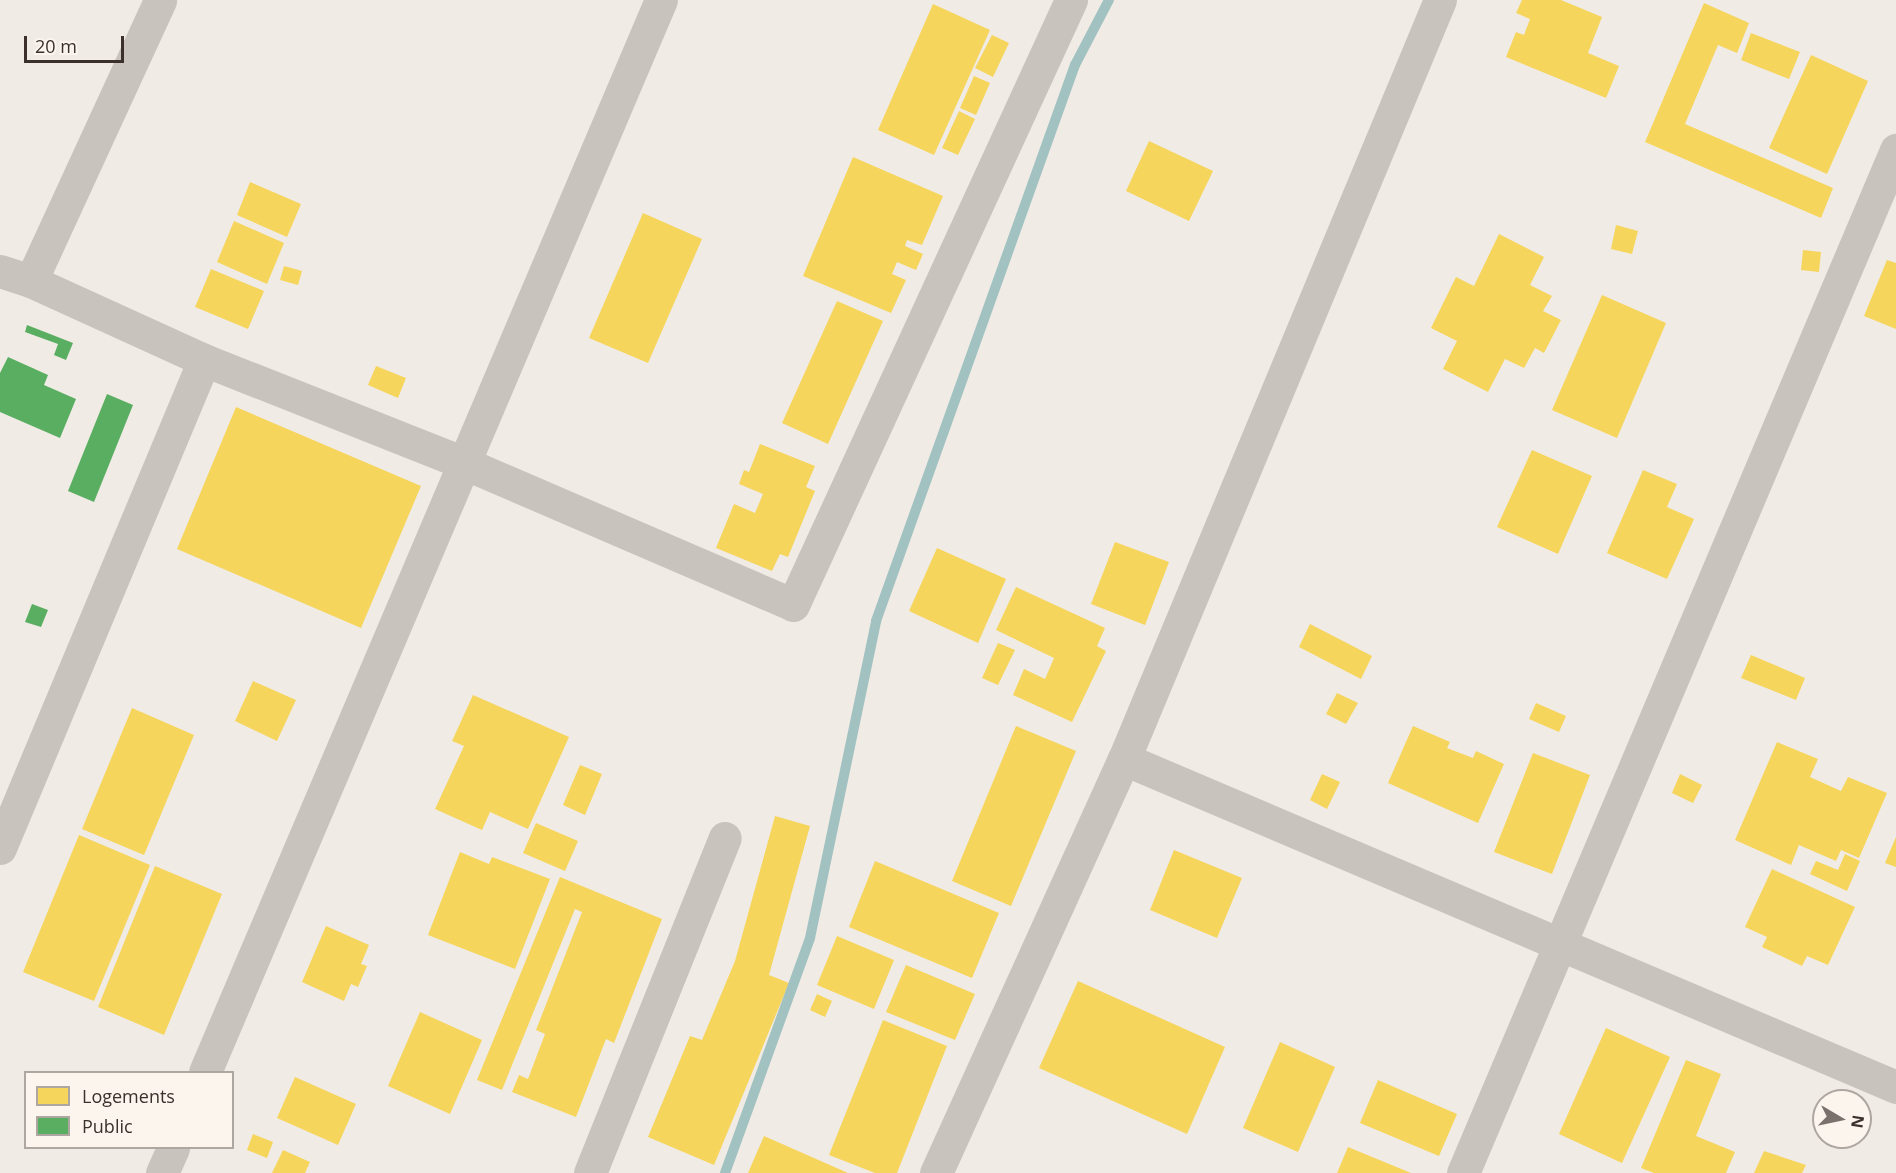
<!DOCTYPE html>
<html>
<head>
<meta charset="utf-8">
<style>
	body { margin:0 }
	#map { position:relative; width:1896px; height:1173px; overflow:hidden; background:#f0ebe5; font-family:"Open Sans",sans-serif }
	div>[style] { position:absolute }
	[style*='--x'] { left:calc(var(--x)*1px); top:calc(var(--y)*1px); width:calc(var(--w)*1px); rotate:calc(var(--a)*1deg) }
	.homes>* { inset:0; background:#f6d55c }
	.public>* { inset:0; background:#5aae61 }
	.stream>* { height:10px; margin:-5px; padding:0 5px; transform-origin:5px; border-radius:5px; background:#a1c2c1 }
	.minor>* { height:33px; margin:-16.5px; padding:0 16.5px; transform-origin:16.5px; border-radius:16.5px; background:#c9c3be }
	span { translate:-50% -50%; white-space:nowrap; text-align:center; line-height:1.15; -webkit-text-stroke:6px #fbf5ee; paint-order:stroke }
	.legend { position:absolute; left:24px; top:1071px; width:210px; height:78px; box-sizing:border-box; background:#fbf5ee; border:2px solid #aea6a0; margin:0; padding:8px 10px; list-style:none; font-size:18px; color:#3b302b }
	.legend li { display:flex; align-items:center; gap:12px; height:30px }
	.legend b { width:30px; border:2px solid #aea6a0 }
	.north { position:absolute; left:1812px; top:1089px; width:60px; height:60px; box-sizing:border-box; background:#fbf5ee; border:2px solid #aea6a0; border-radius:50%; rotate:99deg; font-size:16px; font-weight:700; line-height:24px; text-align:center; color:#3b302b }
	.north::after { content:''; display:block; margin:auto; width:21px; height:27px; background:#7a716c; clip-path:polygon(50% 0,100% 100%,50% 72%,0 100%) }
	.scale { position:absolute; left:24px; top:36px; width:100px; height:27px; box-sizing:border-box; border:3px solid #3b302b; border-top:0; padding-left:8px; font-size:18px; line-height:21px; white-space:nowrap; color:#3b302b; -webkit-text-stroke:4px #fbf5ee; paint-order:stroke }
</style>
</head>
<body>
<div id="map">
	<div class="homes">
		<i style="clip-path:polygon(1522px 0,1561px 0,1602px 17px,1588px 53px,1619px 66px,1606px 98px,1506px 57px,1516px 32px,1524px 35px,1530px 19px,1516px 13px)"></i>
		<i style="clip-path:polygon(1704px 3px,1749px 23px,1737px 53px,1718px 45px,1685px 124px,1833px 188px,1821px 218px,1645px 142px)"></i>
		<i style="clip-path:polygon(933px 4px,990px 30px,934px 155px,878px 130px)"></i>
		<i style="clip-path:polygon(1751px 33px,1800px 52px,1789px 79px,1741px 60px)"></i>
		<i style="clip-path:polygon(992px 35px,1009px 43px,993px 77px,975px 68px)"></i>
		<i style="clip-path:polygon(1811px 55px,1868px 81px,1827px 174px,1769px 148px)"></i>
		<i style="clip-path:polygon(974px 76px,990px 83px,976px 115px,960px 108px)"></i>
		<i style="clip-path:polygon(959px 111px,975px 119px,958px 155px,942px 148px)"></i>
		<i style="clip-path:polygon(1149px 141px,1213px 171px,1189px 221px,1126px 191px)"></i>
		<i style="clip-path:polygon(853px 157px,943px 196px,922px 245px,907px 240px,905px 246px,923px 254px,916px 270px,897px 262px,892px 274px,906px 280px,891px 313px,803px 276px)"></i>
		<i style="clip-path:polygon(250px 182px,301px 204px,287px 237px,237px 215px)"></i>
		<i style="clip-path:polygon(643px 213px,702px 239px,648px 363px,589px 338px)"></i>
		<i style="clip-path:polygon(234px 221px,284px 243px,267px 284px,217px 262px)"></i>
		<i style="clip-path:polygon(1616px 225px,1638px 231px,1632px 254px,1611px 249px)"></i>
		<i style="clip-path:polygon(1499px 234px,1544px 257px,1530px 285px,1552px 296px,1543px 311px,1561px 320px,1544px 353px,1535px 348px,1524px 368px,1505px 359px,1488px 392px,1443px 369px,1457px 341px,1431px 328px,1456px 277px,1474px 286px)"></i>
		<i style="clip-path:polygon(1803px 250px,1821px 252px,1819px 272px,1801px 270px)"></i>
		<i style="clip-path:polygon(1887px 260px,1896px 263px,1896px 329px,1864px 316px)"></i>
		<i style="clip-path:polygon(284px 266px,302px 271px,298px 285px,280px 280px)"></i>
		<i style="clip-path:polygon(211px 269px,264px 291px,248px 329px,195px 307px)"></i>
		<i style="clip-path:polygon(1602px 295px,1666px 323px,1617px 438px,1552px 410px)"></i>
		<i style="clip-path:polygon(837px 301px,883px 321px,828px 444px,782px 423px)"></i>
		<i style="clip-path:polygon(376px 366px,406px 378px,398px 398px,368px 385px)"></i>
		<i style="clip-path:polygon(236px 407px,421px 486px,361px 628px,177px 549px)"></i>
		<i style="clip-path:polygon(760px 444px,815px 466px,806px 487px,815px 491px,788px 557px,780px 554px,772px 571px,716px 548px,734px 504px,755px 513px,763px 494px,739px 484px,744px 470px,749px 472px)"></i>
		<i style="clip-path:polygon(1532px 450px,1592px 476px,1558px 554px,1497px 527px)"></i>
		<i style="clip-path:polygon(1643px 470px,1677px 484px,1667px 507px,1694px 519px,1667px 579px,1607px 553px)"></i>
		<i style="clip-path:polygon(1115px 542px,1169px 562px,1145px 625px,1091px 604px)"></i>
		<i style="clip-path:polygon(937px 548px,1006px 579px,978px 643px,909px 611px)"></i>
		<i style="clip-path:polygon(1016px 587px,1105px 628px,1097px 646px,1106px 651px,1072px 722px,1013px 695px,1024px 669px,1045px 679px,1054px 658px,996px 630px)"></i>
		<i style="clip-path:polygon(1310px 624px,1372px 656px,1361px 679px,1299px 647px)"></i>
		<i style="clip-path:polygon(998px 643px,1015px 650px,998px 685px,982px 678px)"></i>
		<i style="clip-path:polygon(1751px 655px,1805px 678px,1796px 700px,1741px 678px)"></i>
		<i style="clip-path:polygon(253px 681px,296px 700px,277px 741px,235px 721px)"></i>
		<i style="clip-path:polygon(1337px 693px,1358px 703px,1346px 724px,1326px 714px)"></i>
		<i style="clip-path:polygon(473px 695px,569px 737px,528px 829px,490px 812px,482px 830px,435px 809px,464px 746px,452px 741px)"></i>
		<i style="clip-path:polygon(1536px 703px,1566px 716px,1559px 732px,1529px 719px)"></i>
		<i style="clip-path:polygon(132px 708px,194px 735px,144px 855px,82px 829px)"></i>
		<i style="clip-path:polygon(1016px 726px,1076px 751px,1011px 906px,952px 881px)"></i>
		<i style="clip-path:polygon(1413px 726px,1450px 742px,1447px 748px,1473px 758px,1476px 751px,1504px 764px,1478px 823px,1388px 783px)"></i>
		<i style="clip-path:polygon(1777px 742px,1818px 759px,1810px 777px,1841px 791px,1848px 777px,1887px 793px,1859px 858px,1841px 850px,1836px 861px,1799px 845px,1791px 865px,1735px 840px)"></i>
		<i style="clip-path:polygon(1533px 753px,1590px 775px,1552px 874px,1494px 852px)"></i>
		<i style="clip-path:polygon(580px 765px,602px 774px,585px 815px,563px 805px)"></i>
		<i style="clip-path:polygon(1322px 774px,1340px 782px,1327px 809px,1310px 800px)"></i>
		<i style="clip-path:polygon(1680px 774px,1702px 785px,1693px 803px,1672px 793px)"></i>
		<i style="clip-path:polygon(775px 816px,810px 826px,769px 975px,789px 983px,714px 1165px,648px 1137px,690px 1036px,702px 1040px,735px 961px)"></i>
		<i style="clip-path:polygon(536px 823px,578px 841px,565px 871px,523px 853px)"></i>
		<i style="clip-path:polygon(79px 835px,150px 865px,94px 1001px,23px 972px)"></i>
		<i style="clip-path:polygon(1896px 837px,1896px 867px,1885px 863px)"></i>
		<i style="clip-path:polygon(1174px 850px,1242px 878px,1217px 938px,1150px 910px)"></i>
		<i style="clip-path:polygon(460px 852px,489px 864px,492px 857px,550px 879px,515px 969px,428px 935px)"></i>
		<i style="clip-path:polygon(1845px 854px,1860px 861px,1847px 891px,1810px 874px,1816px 861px,1838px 870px)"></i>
		<i style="clip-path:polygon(875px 861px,999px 913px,972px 978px,849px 927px)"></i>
		<i style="clip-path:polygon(155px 866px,222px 894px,164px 1035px,98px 1007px)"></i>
		<i style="clip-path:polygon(1772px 869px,1855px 907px,1828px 965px,1807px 956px,1802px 966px,1762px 947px,1767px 937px,1745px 927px)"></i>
		<i style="clip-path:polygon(560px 877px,662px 919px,614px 1043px,606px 1039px,576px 1117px,512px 1092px,519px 1075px,528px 1079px,545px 1034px,536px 1030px,582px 912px,575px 909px,502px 1090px,477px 1080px)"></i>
		<i style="clip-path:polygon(326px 926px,369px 945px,361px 964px,367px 966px,358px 987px,351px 984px,344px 1001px,302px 982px)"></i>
		<i style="clip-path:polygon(837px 936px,894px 960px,874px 1009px,817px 985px)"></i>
		<i style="clip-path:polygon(906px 965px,975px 994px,955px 1040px,886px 1012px)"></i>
		<i style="clip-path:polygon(1078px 981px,1225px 1047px,1187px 1134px,1039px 1068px)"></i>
		<i style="clip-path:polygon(817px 994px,832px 1001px,825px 1017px,810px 1010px)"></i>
		<i style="clip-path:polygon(420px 1012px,482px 1040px,450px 1114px,388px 1086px)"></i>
		<i style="clip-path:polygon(883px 1020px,947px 1046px,897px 1173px,875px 1173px,829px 1155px)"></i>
		<i style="clip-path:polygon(1606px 1028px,1670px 1057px,1622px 1163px,1559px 1134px)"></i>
		<i style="clip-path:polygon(1280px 1042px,1335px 1067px,1298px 1152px,1243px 1128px)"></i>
		<i style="clip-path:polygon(1686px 1060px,1721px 1074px,1696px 1136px,1735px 1152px,1726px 1173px,1654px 1173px,1641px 1168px)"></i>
		<i style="clip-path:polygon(295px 1077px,356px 1104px,338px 1145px,277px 1118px)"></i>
		<i style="clip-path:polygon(1378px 1080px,1457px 1114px,1439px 1156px,1360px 1123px)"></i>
		<i style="clip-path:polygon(253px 1134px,273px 1142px,267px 1158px,247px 1150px)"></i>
		<i style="clip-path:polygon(764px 1136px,848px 1173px,748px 1173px)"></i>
		<i style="clip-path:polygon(1348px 1147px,1411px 1173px,1337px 1173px)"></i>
		<i style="clip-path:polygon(283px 1150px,310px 1162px,305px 1173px,272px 1173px)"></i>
		<i style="clip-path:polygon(1764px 1151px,1806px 1165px,1802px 1173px,1754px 1173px)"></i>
	</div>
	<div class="public">
		<i style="clip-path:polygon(27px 325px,73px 343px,66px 360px,54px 355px,58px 344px,25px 332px)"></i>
		<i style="clip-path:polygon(8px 357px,48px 375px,44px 385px,76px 399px,60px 438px,0 412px,0 373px)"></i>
		<i style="clip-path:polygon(107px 394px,133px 405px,94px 502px,68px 491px)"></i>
		<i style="clip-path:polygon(32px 604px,48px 610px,41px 627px,25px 622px)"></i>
	</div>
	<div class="stream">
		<i style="--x:725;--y:1173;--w:250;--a:-70.1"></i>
		<i style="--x:810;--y:938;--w:324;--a:-78.2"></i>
		<i style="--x:876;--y:621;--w:591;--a:-70.31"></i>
		<i style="--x:1075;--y:65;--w:73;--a:-62.4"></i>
	</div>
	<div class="minor">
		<i style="--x:0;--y:271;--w:33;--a:18"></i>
		<i style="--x:204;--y:360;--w:280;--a:21.6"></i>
		<i style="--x:464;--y:463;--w:358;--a:23.3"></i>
		<i style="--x:793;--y:605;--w:666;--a:-65.32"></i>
		<i style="--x:1124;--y:759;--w:822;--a:-67.4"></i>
		<i style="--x:0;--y:848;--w:529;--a:-67.31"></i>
		<i style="--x:204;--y:360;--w:190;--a:-155.5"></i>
		<i style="--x:31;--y:281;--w:309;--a:-65.3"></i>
		<i style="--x:205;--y:1072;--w:1165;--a:-66.96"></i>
		<i style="--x:162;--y:1173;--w:27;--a:-66"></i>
		<i style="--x:590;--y:1173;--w:361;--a:-68.1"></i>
		<i style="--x:936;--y:1173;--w:455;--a:-65.6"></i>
		<i style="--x:1124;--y:759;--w:839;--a:23.02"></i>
		<i style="--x:1463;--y:1173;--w:1111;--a:-67.06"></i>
	</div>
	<ul class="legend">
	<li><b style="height:16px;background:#f6d55c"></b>Logements</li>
	<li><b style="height:16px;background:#5aae61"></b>Public</li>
	</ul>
	<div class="north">N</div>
	<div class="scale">20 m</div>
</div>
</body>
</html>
